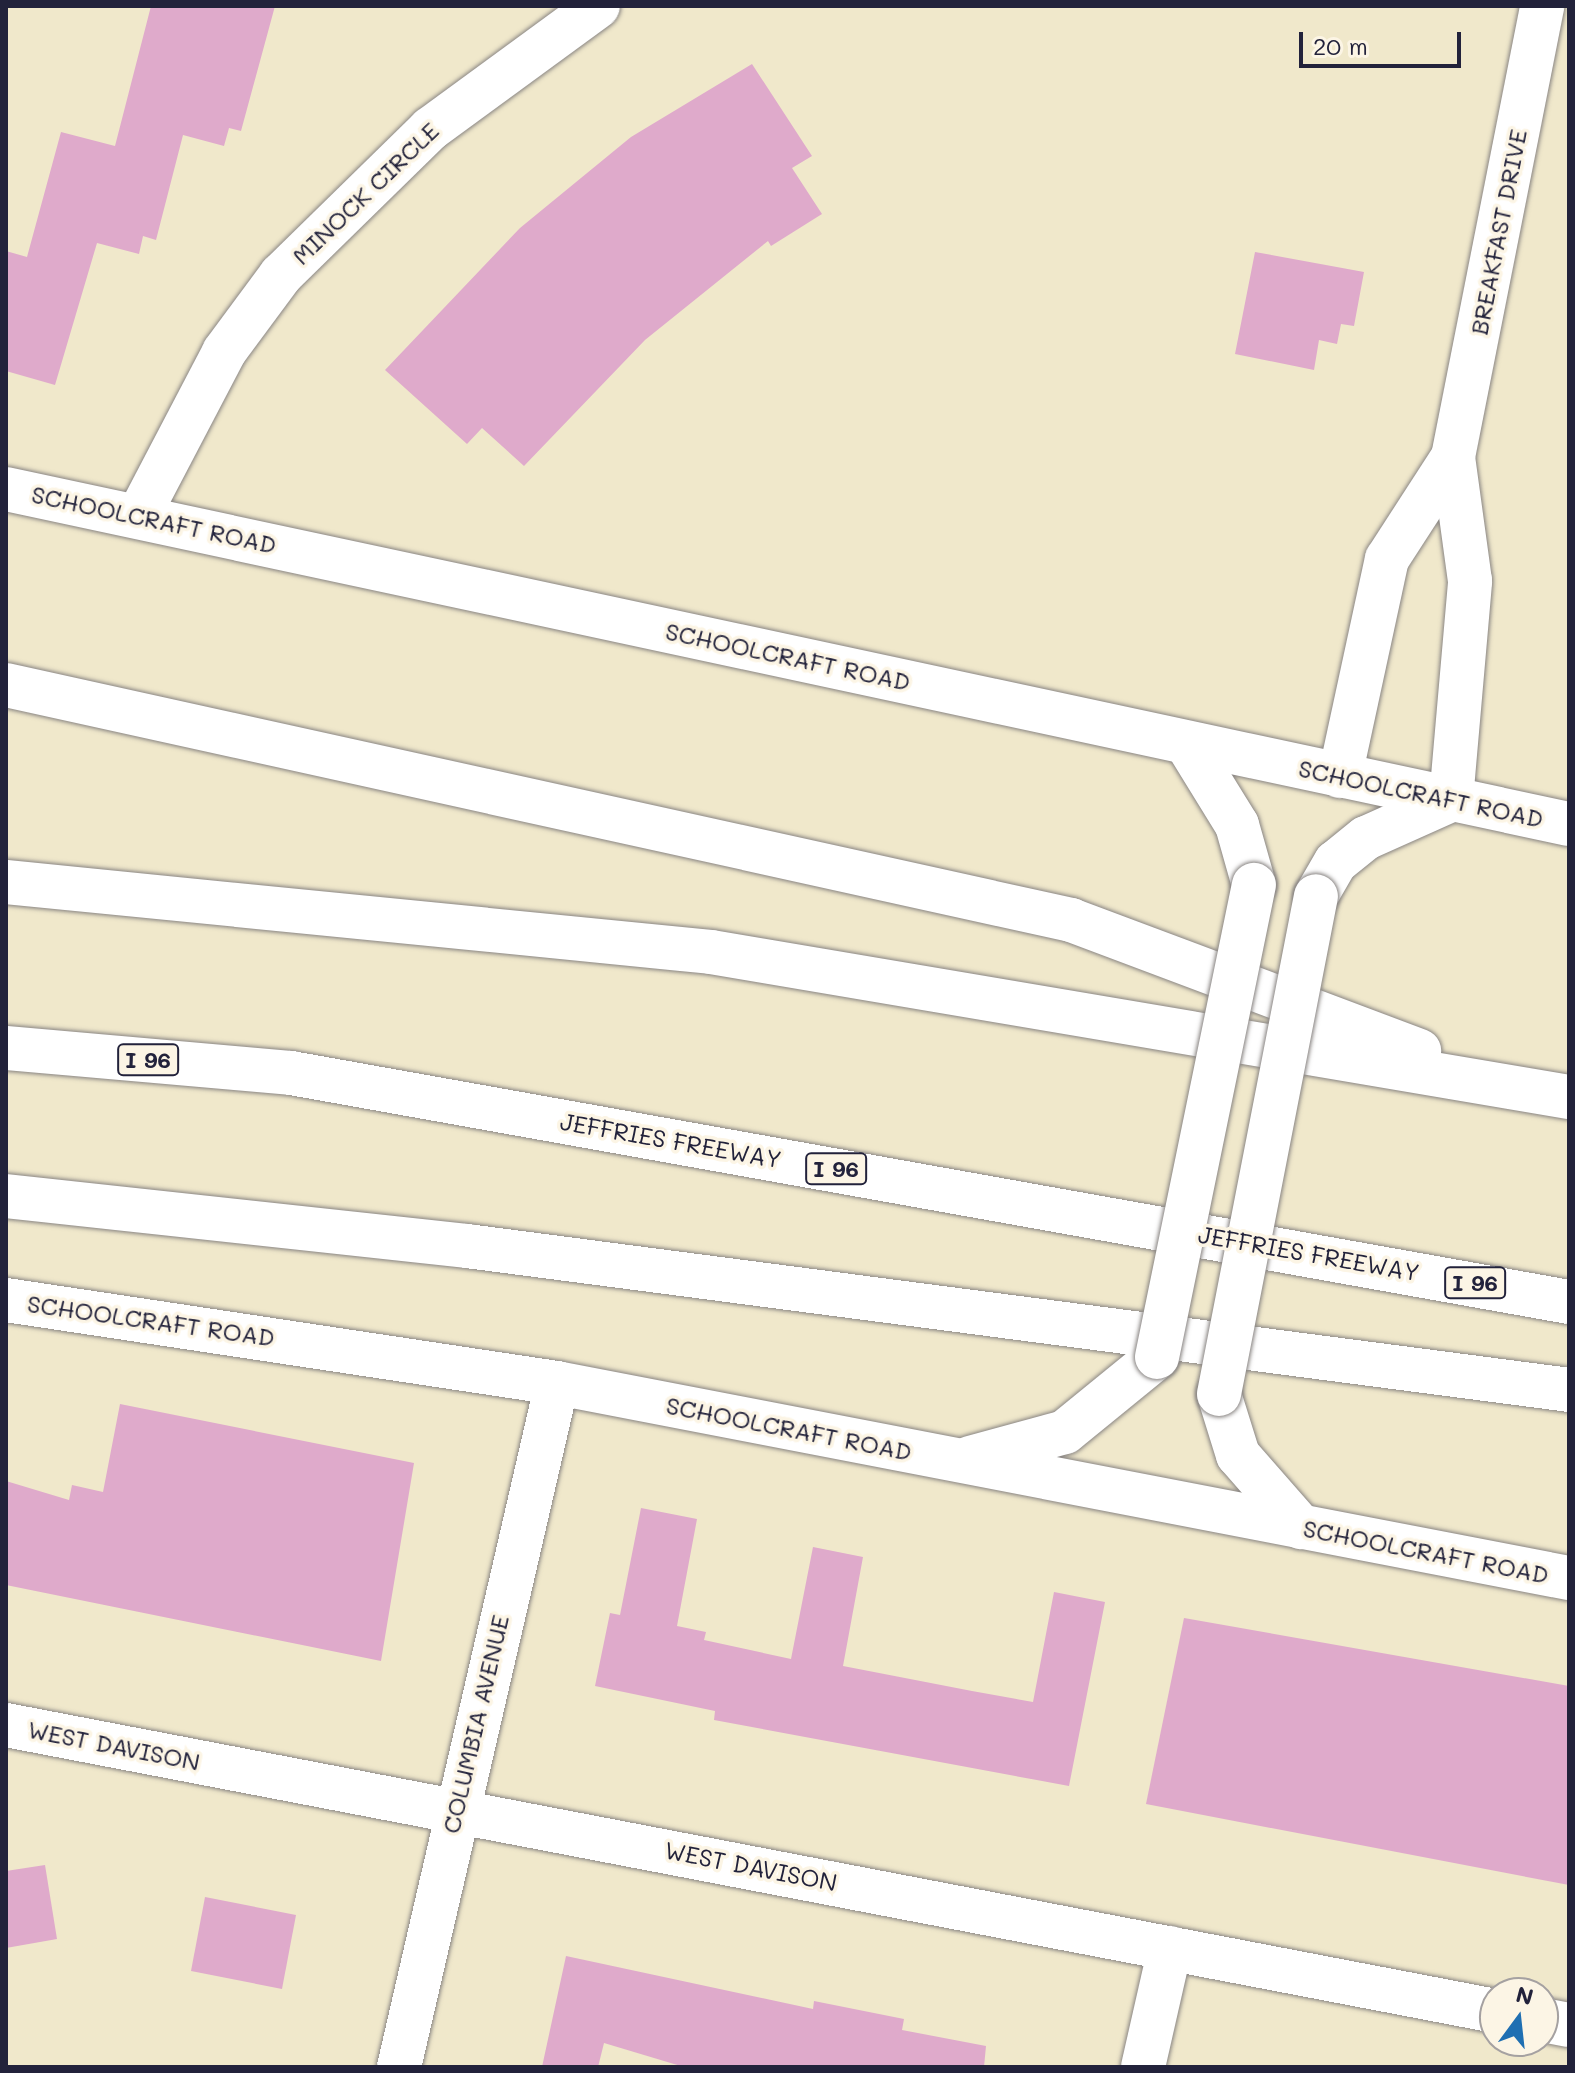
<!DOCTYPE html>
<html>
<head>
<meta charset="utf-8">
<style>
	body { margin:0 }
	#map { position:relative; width:1575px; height:2073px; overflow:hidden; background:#f0e8cb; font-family:Mali,sans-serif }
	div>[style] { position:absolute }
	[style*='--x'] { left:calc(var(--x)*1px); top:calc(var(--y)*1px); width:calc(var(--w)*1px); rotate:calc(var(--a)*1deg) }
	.building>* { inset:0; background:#dfaacb }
	.roads { filter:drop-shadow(0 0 2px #898583) drop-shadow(0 0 2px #898583) }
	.minor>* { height:44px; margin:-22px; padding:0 22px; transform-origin:22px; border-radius:22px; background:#fff }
	.major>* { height:44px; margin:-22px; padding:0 22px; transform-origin:22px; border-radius:22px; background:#fff }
	.highway>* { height:44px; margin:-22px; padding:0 22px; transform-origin:22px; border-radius:22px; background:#fff }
	.bridges { filter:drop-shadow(0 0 2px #898583) drop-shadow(0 0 2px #898583) }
	.major-bridge>* { height:44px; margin:-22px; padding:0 22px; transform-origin:22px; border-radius:22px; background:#fff }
	span { translate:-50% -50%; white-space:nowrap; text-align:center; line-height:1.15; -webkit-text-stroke:7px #fcf5e5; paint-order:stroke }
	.shield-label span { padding:2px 6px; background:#fcf5e5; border:2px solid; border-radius:6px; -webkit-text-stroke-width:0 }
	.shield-label { font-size:22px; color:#22223b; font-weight:700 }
	.street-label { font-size:24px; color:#22223b }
	.frame { position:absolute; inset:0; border:8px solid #22223b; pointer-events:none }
	.north { position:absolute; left:1479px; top:1977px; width:80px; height:80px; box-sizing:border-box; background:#fcf5e5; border:2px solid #a5a1a1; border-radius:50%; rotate:15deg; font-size:22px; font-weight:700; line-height:32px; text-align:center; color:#22223b }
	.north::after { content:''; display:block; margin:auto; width:28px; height:36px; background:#1f6fb2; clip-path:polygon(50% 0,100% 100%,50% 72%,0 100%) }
	.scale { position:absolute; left:1299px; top:32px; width:162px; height:36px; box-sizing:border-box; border:4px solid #22223b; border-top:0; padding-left:10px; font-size:24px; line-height:28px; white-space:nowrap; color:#22223b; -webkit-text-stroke:6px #fcf5e5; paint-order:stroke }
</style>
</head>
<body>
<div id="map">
	<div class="building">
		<i style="clip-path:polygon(151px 6px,275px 6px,241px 131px,229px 128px,224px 146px,183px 135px,156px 240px,143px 236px,139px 254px,97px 243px,55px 385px,6px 371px,6px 251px,27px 257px,61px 132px,115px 146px)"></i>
		<i style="clip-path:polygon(752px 64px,812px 156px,792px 168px,822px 214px,771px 246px,768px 241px,645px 340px,524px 466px,482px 428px,467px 444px,385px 370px,520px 228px,631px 137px)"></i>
		<i style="clip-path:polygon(1255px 252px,1364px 272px,1354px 326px,1341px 324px,1337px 344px,1319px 340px,1314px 370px,1235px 354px)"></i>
		<i style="clip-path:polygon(120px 1404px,414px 1463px,381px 1661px,6px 1585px,6px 1481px,69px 1500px,72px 1485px,103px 1492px)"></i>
		<i style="clip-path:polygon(641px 1508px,697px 1519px,677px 1626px,706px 1632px,704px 1640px,791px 1659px,813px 1547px,863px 1557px,843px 1666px,972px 1691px,1033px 1702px,1054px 1592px,1105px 1602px,1069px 1786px,714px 1720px,715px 1711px,595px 1686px,610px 1613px,620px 1615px)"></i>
		<i style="clip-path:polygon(1184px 1618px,1569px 1686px,1569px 1885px,1146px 1804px)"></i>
		<i style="clip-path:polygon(45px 1865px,57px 1939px,6px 1948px,6px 1871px)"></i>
		<i style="clip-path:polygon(205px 1897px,296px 1915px,282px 1989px,191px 1971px)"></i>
		<i style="clip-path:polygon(566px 1956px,813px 2009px,814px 2001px,904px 2019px,902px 2030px,986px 2046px,984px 2067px,684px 2067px,604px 2043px,598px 2067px,542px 2067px)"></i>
	</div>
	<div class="roads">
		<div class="minor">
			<i style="--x:140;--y:513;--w:182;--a:-62.4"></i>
			<i style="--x:224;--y:352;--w:96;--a:-53.5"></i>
			<i style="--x:281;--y:275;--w:209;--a:-44.4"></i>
			<i style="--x:430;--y:129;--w:208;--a:-36.2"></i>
			<i style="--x:1340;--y:776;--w:222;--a:-77.8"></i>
			<i style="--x:1387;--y:559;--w:121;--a:-57.1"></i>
			<i style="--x:1451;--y:800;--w:220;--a:-85"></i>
			<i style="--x:1470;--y:581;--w:125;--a:-97.8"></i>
			<i style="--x:1453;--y:457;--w:460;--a:-78.8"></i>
			<i style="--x:6;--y:1725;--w:1516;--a:10.87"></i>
			<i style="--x:1543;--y:2020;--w:26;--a:11"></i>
			<i style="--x:399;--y:2067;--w:702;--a:-76.99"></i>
			<i style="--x:1143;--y:2067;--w:122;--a:-77.2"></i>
		</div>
		<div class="major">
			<i style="--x:6;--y:489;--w:1598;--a:12.1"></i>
			<i style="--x:1187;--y:744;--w:95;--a:58.3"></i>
			<i style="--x:1237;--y:825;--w:62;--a:74.2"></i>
			<i style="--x:1316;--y:896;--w:39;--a:-60"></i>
			<i style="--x:1336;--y:862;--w:38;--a:-39"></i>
			<i style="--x:1366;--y:838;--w:93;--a:-24.1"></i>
			<i style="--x:6;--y:1300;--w:557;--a:8.57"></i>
			<i style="--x:557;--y:1383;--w:1031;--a:10.91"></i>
			<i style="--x:1219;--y:1394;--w:64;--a:72.7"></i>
			<i style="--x:1238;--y:1455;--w:96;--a:48.8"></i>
			<i style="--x:970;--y:1458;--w:98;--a:-15.3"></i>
			<i style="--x:1065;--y:1432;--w:119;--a:-39.2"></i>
		</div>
		<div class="highway">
			<i style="--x:6;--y:685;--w:1091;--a:12.44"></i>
			<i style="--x:1071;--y:920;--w:372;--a:20.6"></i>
			<i style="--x:6;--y:882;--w:708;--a:5.67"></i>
			<i style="--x:711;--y:952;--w:870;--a:9.59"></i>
			<i style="--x:6;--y:1048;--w:286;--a:5"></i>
			<i style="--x:291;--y:1073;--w:1298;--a:10.16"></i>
			<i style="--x:6;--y:1196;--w:464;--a:6.2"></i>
			<i style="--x:467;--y:1246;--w:1111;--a:7.44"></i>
		</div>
	</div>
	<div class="bridges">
		<div class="major-bridge">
			<i style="--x:1157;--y:1357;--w:482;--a:-78.4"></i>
			<i style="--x:1219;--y:1394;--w:507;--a:-78.98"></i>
		</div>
	</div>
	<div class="shield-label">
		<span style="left:148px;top:1060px">I 96</span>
		<span style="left:836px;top:1169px">I 96</span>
		<span style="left:1475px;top:1283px">I 96</span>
	</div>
	<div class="street-label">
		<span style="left:365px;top:193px;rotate:-44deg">MINOCK CIRCLE</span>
		<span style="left:1498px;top:232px;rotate:-79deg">BREAKFAST DRIVE</span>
		<span style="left:154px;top:519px;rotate:12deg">SCHOOLCRAFT ROAD</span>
		<span style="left:788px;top:656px;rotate:12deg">SCHOOLCRAFT ROAD</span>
		<span style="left:1421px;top:793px;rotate:12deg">SCHOOLCRAFT ROAD</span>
		<span style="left:671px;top:1140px;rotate:10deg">JEFFRIES FREEWAY</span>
		<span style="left:1309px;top:1253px;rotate:10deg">JEFFRIES FREEWAY</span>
		<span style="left:151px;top:1320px;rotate:8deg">SCHOOLCRAFT ROAD</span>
		<span style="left:789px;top:1428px;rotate:11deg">SCHOOLCRAFT ROAD</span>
		<span style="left:1426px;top:1551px;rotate:11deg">SCHOOLCRAFT ROAD</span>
		<span style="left:475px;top:1724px;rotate:-77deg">COLUMBIA AVENUE</span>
		<span style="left:114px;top:1745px;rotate:11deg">WEST DAVISON</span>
		<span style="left:751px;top:1866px;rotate:11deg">WEST DAVISON</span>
	</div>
	<div class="frame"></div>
	<div class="north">N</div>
	<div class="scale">20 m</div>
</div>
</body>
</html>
